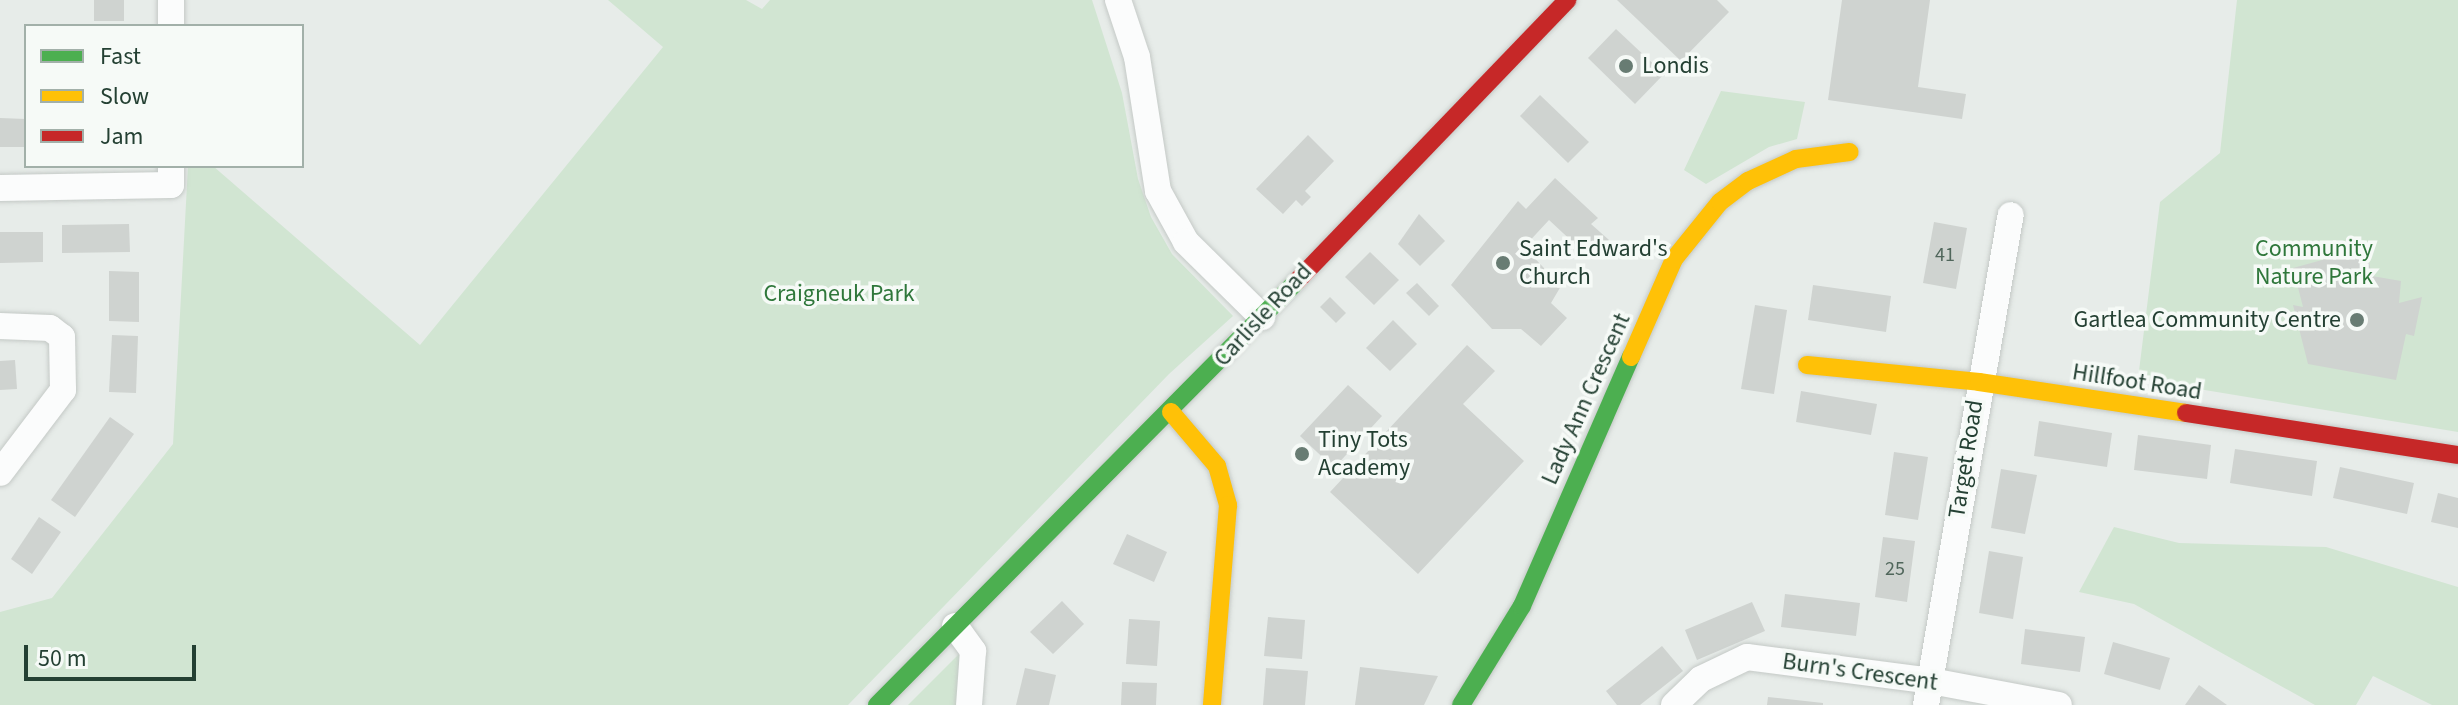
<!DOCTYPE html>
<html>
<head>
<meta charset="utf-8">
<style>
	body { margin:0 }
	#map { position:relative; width:2458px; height:705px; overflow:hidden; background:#e7ece9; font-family:"Source Sans 3",sans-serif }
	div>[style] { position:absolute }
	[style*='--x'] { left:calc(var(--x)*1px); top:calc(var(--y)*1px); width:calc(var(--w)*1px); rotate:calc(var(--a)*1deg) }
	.green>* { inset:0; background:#d1e5d2 }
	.building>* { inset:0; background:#cfd3d0 }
	.roads { filter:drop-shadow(0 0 2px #c4c9c6) drop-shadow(0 0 2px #c4c9c6) }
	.street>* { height:26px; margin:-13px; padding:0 13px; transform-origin:13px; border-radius:13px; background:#fbfcfc }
	.fast>* { height:18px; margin:-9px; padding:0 9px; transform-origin:9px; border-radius:9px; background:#4caf50 }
	.slow>* { height:18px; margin:-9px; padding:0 9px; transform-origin:9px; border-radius:9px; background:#ffc107 }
	.jam>* { height:18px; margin:-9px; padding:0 9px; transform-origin:9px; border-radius:9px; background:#c62828 }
	.dots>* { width:22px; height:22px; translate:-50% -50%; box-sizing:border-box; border:4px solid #f6faf7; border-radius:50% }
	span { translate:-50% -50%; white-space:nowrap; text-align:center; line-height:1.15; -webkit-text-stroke:7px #f6faf7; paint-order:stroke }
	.number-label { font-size:20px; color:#50665b }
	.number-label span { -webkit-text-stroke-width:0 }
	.poi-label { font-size:24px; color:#244033 }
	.left { translate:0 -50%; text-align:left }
	.right { translate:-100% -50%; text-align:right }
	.park-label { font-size:24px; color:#2f773b }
	.street-label { font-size:24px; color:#244033 }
	.legend { position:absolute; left:24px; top:24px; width:280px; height:144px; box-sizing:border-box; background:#f6faf7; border:2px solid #a2b0a9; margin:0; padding:10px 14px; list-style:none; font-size:24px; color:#244033 }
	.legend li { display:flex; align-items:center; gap:16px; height:40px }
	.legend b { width:40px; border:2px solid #a2b0a9 }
	.scale { position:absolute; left:24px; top:645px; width:172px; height:36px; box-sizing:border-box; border:4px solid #244033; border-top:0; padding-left:10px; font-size:24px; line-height:28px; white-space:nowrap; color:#244033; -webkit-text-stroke:6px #f6faf7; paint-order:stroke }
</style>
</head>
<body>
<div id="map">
	<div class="green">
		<i style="clip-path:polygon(608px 0,746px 0,762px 9px,770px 0,1092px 0,1122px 93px,1138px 179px,1151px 217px,1172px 254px,1233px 316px,1169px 374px,848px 705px,0 705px,0 612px,52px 598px,173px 444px,188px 166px,213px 166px,420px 345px,663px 47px)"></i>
		<i style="clip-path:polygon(2237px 0,2458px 0,2458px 432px,2138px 379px,2160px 202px,2220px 153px)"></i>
		<i style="clip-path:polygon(1721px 91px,1805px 102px,1797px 139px,1769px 147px,1706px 184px,1684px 170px)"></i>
		<i style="clip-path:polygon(2114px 527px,2179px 543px,2326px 547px,2458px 587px,2458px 705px,2432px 705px,2373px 676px,2356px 705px,2315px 705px,2134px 604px,2079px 592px)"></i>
		<i style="clip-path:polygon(959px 654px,959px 705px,908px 705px)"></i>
	</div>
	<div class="building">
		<i style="clip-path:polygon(94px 0,124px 0,124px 21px,94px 21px)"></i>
		<i style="clip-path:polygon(1617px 0,1717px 0,1729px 12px,1681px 61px)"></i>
		<i style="clip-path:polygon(1842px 0,1930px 0,1918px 87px,1966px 94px,1962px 119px,1828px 100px)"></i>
		<i style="clip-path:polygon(1616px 29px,1664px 74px,1635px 104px,1588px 58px)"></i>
		<i style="clip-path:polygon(1540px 95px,1589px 142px,1568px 163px,1520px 116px)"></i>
		<i style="clip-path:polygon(0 118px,26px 119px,26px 147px,0 147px)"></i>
		<i style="clip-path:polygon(1308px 135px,1334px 161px,1305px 191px,1311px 197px,1302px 206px,1296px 200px,1283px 214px,1256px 189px)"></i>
		<i style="clip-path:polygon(1555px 178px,1598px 218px,1591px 224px,1609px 240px,1591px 259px,1549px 220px,1524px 247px,1561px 286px,1551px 303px,1567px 318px,1541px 346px,1521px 329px,1492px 329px,1451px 285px,1518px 201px,1526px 209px)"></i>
		<i style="clip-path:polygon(1419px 214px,1445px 241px,1420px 266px,1398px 244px)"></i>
		<i style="clip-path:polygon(1934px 222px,1967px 228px,1956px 289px,1923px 283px)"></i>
		<i style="clip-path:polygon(129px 224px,130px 252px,62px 253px,62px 225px)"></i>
		<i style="clip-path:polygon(0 232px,43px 232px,43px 262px,0 263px)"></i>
		<i style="clip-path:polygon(2366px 248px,2372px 276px,2401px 281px,2399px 303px,2422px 297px,2414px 336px,2406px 334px,2396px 380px,2308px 364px,2293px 305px,2303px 307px,2293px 268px)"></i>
		<i style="clip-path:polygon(1370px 252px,1399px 280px,1374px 305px,1345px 277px)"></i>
		<i style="clip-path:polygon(109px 271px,139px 272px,139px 322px,109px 321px)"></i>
		<i style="clip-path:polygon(1417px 283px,1439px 306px,1429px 316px,1406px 293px)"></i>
		<i style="clip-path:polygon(1813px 285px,1891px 296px,1886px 332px,1808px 320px)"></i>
		<i style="clip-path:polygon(1330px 297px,1346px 313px,1336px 323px,1320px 307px)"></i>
		<i style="clip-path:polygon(1755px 305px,1787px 310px,1774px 394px,1741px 389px)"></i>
		<i style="clip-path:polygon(1393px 320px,1417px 344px,1390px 371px,1366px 348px)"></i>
		<i style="clip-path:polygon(112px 335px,138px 336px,136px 393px,109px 392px)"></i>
		<i style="clip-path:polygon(1467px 345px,1495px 371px,1463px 404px,1524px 461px,1418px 574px,1330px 492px)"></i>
		<i style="clip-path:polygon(15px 360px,17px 389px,0 390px,0 361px)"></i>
		<i style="clip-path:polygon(1348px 385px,1382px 416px,1334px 468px,1300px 436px)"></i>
		<i style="clip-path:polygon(1801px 391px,1877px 404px,1871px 435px,1796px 422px)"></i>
		<i style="clip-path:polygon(110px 417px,134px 434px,75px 517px,51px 500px)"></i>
		<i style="clip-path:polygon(2039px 421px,2112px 433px,2107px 467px,2034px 456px)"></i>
		<i style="clip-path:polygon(2138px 435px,2211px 445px,2207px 479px,2134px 470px)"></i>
		<i style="clip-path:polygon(2235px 449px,2317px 461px,2312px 496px,2230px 483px)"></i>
		<i style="clip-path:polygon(1894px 452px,1928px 457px,1918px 520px,1885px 515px)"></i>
		<i style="clip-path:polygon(2340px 467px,2414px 483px,2407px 514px,2333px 498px)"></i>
		<i style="clip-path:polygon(2001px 469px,2037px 475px,2025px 534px,1991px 528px)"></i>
		<i style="clip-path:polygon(2438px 493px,2458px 498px,2458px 528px,2431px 522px)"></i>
		<i style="clip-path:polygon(39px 517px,61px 532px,32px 574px,11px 559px)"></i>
		<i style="clip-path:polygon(1127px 534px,1167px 552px,1154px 582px,1113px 564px)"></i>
		<i style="clip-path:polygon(1883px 537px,1915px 541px,1907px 602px,1875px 597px)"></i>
		<i style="clip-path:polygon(1989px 551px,2023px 557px,2013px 619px,1979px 613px)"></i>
		<i style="clip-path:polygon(1785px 594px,1860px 603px,1856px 636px,1781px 627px)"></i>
		<i style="clip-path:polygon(1062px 601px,1084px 624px,1053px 654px,1030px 632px)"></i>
		<i style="clip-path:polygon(1752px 602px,1765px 631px,1697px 660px,1685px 630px)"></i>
		<i style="clip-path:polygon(1268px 617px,1305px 620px,1302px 659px,1264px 656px)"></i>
		<i style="clip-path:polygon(1129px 619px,1160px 621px,1157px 666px,1126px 664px)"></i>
		<i style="clip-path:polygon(2025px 629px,2085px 637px,2080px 672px,2021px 664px)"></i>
		<i style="clip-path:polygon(2113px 642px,2170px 658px,2160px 690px,2104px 674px)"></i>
		<i style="clip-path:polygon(1662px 646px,1683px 671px,1640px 705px,1617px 705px,1606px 691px)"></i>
		<i style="clip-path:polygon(1360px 667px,1438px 676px,1424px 705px,1355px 705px)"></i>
		<i style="clip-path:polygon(1025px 668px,1056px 675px,1049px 705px,1016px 705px)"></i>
		<i style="clip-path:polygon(1266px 668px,1308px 671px,1305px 705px,1263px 705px)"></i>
		<i style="clip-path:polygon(1122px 682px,1157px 683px,1156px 705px,1121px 705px)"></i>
		<i style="clip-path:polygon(2199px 685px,2227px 705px,2185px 705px)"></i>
		<i style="clip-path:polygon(1768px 697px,1823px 703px,1823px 705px,1767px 705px)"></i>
	</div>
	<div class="roads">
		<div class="street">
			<i style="--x:1118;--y:0;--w:60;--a:71.6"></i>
			<i style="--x:1137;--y:57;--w:136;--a:81.1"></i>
			<i style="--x:1158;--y:191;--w:58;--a:61.2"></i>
			<i style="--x:1186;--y:242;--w:107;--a:44.6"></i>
			<i style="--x:171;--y:26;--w:26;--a:-90"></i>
			<i style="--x:0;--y:188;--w:171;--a:-1"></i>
			<i style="--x:171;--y:185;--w:19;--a:-90"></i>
			<i style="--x:0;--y:326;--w:50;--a:2.3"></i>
			<i style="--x:50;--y:328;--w:15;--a:37"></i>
			<i style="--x:62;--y:337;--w:53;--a:88.9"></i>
			<i style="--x:63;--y:390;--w:104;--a:127.2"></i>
			<i style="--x:955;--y:626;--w:31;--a:54"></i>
			<i style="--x:973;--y:651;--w:54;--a:94.2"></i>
			<i style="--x:1674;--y:705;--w:37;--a:-44"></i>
			<i style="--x:1701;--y:679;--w:51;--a:-25.6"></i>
			<i style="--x:1747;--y:657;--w:186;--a:7.4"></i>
			<i style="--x:1931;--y:681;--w:130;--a:10.6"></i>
			<i style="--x:1926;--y:705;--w:497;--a:-80.2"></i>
		</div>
		<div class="fast">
			<i style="--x:877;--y:705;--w:597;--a:-45.27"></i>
			<i style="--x:1461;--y:705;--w:116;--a:-58.4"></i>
			<i style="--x:1522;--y:606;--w:272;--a:-66.4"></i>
		</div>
		<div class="slow">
			<i style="--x:1631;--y:357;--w:107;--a:-66.3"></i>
			<i style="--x:1674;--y:259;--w:73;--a:-51.1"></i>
			<i style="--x:1720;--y:202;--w:35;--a:-37"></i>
			<i style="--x:1748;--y:181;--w:53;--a:-24.6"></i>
			<i style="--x:1796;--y:159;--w:54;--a:-7.4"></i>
			<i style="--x:1807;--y:365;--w:173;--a:5.6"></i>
			<i style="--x:1979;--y:382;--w:209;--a:8.5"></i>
			<i style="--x:1171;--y:412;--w:71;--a:49.6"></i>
			<i style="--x:1217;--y:466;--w:41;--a:74.2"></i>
			<i style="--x:1228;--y:505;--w:201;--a:94.6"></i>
		</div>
		<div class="jam">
			<i style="--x:1297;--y:281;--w:390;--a:-46.1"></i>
			<i style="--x:2186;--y:413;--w:275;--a:8.8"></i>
		</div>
	</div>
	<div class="dots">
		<i style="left:1626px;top:66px;background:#687c73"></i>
		<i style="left:1503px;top:263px;background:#687c73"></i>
		<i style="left:2357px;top:320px;background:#687c73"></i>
		<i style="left:1302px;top:454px;background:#687c73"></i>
	</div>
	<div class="number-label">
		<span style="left:1945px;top:255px">41</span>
		<span style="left:1895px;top:569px">25</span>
	</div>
	<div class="poi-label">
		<span class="left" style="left:1642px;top:66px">Londis</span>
		<span class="left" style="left:1519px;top:263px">Saint Edward's<br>Church</span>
		<span class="right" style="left:2341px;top:320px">Gartlea Community Centre</span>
		<span class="left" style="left:1318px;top:454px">Tiny Tots<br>Academy</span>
	</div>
	<div class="park-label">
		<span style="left:2314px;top:263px">Community<br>Nature Park</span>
		<span style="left:839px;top:294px">Craigneuk Park</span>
	</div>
	<div class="street-label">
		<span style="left:1263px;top:315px;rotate:-47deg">Carlisle Road</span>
		<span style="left:2137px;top:382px;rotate:9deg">Hillfoot Road</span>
		<span style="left:1586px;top:399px;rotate:-66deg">Lady Ann Crescent</span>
		<span style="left:1966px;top:459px;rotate:-81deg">Target Road</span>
		<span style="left:1860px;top:672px;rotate:8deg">Burn's Crescent</span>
	</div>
	<ul class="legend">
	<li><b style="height:10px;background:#4caf50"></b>Fast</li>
	<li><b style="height:10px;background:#ffc107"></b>Slow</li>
	<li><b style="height:10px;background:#c62828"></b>Jam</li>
	</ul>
	<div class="scale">50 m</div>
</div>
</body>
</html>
